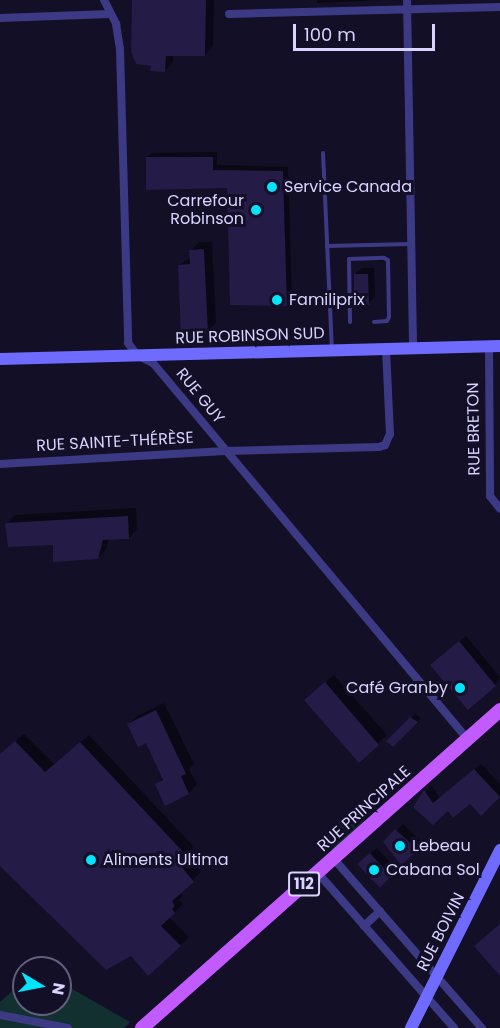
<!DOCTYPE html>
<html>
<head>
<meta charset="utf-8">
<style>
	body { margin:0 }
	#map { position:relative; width:500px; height:1028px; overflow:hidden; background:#130f26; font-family:Poppins,sans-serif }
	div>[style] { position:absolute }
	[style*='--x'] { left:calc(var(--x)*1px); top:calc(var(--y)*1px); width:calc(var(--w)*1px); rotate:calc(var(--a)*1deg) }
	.green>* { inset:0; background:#12302f }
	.shadow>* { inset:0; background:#0007 }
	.building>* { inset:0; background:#241b47 }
	.lane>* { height:4px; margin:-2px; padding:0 2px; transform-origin:2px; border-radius:2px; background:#3d3a85 }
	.street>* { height:8px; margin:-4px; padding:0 4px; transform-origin:4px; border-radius:4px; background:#3d3a85 }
	.secondary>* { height:12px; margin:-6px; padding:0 6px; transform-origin:6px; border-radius:6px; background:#6f6bff }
	.primary>* { height:14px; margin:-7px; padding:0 7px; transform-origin:7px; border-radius:7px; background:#c25bff }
	.dots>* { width:16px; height:16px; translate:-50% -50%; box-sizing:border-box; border:3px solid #130f26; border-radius:50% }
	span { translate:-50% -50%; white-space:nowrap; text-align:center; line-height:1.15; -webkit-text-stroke:6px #130f26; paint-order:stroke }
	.shield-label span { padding:2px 4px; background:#130f26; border:2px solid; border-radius:4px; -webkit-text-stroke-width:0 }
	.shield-label { font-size:15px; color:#d9d4ff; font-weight:700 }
	.poi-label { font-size:16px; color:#d9d4ff }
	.left { translate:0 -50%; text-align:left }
	.right { translate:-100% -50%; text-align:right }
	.street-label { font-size:16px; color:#d9d4ff }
	.north { position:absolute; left:12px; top:956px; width:60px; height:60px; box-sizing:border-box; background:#130f26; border:2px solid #625e7d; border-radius:50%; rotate:100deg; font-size:16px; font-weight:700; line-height:24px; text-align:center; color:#d9d4ff }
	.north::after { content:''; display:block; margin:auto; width:21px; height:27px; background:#00e5ff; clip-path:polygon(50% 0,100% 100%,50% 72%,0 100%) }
	.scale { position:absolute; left:293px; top:24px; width:142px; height:27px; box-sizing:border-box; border:3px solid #d9d4ff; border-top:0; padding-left:8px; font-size:18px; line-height:21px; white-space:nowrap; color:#d9d4ff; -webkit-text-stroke:4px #130f26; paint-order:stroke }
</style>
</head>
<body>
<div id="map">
	<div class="green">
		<i style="clip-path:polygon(351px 809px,363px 822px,333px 850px,321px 837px)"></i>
		<i style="clip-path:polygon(24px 981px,24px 1004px,60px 1004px,60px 982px,130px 1022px,124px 1028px,0 1028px,0 1002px)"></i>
	</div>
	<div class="shadow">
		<i style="clip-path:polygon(133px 0,214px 0,213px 46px,205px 55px,173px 55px,173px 62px,165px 71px,153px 65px)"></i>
		<i style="clip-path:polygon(317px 0,384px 0,317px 3px)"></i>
		<i style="clip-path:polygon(217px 152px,217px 165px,288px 167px,292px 300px,287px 305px,228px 186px,147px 157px,152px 153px)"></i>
		<i style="clip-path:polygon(199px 242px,212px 242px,216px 323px,207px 332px,179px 265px,191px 257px,191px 251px)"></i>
		<i style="clip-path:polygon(362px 268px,374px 268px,375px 297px,368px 303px,355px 274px)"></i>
		<i style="clip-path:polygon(136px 508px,137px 529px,129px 538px,109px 539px,106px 549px,98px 558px,54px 544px,7px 524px,15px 515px)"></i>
		<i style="clip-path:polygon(466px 636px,500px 677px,495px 685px,439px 659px)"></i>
		<i style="clip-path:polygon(334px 675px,387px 735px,359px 761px,314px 692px)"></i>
		<i style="clip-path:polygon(164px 703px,194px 764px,189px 769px,197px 784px,189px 793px,166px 804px,157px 784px,164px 777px,146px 741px,128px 724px,137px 716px)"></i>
		<i style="clip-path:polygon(415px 714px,421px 718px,393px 745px,389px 741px)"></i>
		<i style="clip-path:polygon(24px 734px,54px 764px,89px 735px,193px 846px,188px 856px,201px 872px,180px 892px,183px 896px,179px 900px,183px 904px,169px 917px,189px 937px,149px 974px,131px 954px,0 864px,0 755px)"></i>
		<i style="clip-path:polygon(481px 764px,500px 784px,500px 797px,482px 814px,470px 802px,448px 809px,415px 807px,431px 785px,440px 798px)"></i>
		<i style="clip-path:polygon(403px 824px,423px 843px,417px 849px,385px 842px)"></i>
		<i style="clip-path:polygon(377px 848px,396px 869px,386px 880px,365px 858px)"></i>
	</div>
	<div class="building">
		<i style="clip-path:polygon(132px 0,206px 0,205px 56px,166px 56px,165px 72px,150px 71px,151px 66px,136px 64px,131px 51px)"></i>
		<i style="clip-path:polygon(146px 157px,213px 157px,213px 170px,283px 171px,287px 306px,230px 305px,227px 188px,146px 190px)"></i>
		<i style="clip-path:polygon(204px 249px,208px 333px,181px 335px,178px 265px,190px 264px,189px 250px)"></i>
		<i style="clip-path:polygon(354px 274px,368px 274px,369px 305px,354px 304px)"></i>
		<i style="clip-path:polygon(128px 516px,129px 539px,103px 540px,98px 559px,53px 562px,53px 545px,8px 547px,5px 523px)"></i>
		<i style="clip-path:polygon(459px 641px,496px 686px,468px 710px,430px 665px)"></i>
		<i style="clip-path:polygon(325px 682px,379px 745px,359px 763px,304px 700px)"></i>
		<i style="clip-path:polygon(156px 710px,186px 774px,181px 776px,189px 794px,165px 806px,155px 784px,163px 780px,146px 743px,138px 747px,127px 724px)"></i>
		<i style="clip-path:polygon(410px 717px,418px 722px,393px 747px,386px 741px)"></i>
		<i style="clip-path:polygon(15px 741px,45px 772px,80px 742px,186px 855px,180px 865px,194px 882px,172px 901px,175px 906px,172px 909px,175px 913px,161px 926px,181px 946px,148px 976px,131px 956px,106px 970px,0 866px,0 754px)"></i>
		<i style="clip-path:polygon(474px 769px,500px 797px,481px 816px,470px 804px,453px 818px,448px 811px,433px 825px,413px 807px,424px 790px,433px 803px)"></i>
		<i style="clip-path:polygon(395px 829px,418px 850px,401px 865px,383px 842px)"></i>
		<i style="clip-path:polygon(370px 853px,391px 876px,380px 888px,357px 864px)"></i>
		<i style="clip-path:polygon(500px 924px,500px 976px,474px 946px)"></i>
	</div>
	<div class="lane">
		<i style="--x:323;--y:153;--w:197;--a:87.4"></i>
		<i style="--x:327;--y:246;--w:83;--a:-1.4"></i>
		<i style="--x:350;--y:322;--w:63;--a:-90.9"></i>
		<i style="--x:349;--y:259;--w:35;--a:-2"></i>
		<i style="--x:384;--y:258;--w:4;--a:27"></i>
		<i style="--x:388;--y:260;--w:57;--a:89"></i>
		<i style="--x:389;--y:317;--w:4;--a:117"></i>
		<i style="--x:387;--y:321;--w:13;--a:176"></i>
	</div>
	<div class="street">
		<i style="--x:104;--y:0;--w:27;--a:63"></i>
		<i style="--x:116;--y:24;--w:25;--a:81"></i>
		<i style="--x:120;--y:49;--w:294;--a:88.4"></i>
		<i style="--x:128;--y:343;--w:15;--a:53"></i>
		<i style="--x:137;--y:355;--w:18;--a:27"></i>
		<i style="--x:153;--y:363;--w:490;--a:50.1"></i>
		<i style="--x:407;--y:0;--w:348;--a:89"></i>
		<i style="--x:229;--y:14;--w:271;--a:-1.5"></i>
		<i style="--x:0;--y:18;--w:110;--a:-2.1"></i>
		<i style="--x:489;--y:346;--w:150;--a:89.6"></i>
		<i style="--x:490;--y:496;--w:16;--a:52"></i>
		<i style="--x:0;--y:464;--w:225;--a:-3.3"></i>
		<i style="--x:225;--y:451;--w:154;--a:-1.5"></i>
		<i style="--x:379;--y:447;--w:6;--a:-18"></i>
		<i style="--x:385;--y:445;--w:12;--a:-66"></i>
		<i style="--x:390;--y:434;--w:85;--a:-92.7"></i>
		<i style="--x:333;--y:858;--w:226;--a:48.8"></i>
		<i style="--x:317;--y:872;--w:208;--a:48.7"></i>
		<i style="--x:364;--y:926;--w:22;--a:-43"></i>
		<i style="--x:0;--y:1015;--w:69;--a:10.8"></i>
	</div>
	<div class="secondary">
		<i style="--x:0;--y:359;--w:500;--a:-1.49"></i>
		<i style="--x:411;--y:1028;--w:199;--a:-63.4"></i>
	</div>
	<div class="primary">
		<i style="--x:142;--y:1028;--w:479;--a:-41.6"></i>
	</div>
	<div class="dots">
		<i style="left:272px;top:187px;background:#00e5ff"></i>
		<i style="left:256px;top:210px;background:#00e5ff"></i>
		<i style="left:277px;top:300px;background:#00e5ff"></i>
		<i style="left:460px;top:688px;background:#00e5ff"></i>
		<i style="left:400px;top:846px;background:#00e5ff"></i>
		<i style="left:91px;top:860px;background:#00e5ff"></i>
		<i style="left:374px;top:870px;background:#00e5ff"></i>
	</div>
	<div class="shield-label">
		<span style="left:304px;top:884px">112</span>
	</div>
	<div class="poi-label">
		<span class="left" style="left:284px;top:187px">Service Canada</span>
		<span class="right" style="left:244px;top:210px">Carrefour<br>Robinson</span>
		<span class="left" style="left:289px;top:300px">Familiprix</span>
		<span class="right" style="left:448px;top:688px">Café Granby</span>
		<span class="left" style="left:412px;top:846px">Lebeau</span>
		<span class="left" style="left:103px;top:860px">Aliments Ultima</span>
		<span class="left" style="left:386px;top:870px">Cabana Sol</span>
	</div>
	<div class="street-label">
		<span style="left:250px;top:336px;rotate:-2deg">RUE ROBINSON SUD</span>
		<span style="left:200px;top:396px;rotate:51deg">RUE GUY</span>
		<span style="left:474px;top:429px;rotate:-91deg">RUE BRETON</span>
		<span style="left:115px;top:442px;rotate:-3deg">RUE SAINTE-THÉRÈSE</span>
		<span style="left:364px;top:809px;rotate:-42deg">RUE PRINCIPALE</span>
		<span style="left:441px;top:932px;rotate:-63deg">RUE BOIVIN</span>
	</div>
	<div class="north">N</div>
	<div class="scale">100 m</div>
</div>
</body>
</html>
